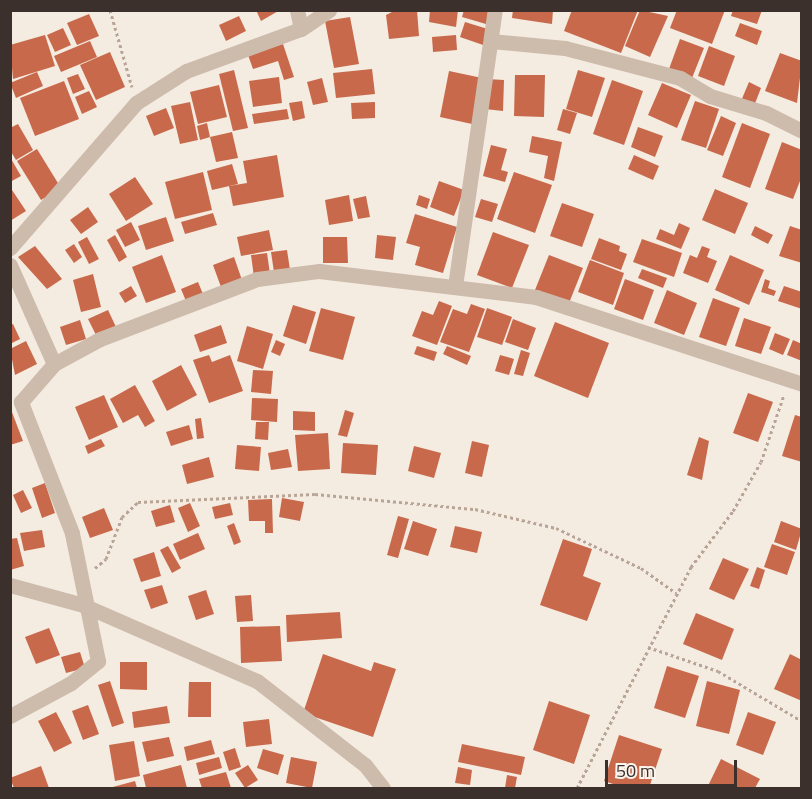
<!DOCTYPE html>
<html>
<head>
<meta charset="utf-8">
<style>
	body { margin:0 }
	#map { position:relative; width:812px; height:799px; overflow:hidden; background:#f4ebe1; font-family:"Titillium Web",sans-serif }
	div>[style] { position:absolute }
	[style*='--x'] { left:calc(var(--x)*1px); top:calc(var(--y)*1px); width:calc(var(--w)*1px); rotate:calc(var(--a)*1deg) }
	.building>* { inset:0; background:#c8694b }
	.path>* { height:3px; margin-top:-1.5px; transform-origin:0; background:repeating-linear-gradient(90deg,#b9a596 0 3px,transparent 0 6px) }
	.minor>* { height:15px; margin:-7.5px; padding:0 7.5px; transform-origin:7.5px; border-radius:7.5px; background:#cdbbac }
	span { translate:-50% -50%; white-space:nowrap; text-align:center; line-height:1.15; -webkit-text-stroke:4.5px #fbf5ee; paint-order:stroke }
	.frame { position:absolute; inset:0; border:12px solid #3b302b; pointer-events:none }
	.scale { position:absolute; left:605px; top:760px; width:132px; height:27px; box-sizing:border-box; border:3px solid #3b302b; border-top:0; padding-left:8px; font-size:18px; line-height:21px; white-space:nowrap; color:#3b302b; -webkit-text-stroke:4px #fbf5ee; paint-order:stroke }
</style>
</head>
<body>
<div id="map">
	<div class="building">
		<i style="clip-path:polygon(256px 10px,280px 10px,261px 21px)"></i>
		<i style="clip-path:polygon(396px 10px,417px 10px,419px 36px,389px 39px,386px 15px)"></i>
		<i style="clip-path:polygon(430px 10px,458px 10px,456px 27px,429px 22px)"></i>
		<i style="clip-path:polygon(464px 10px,491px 10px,486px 24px,462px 17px)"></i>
		<i style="clip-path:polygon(513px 10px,553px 10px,552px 24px,512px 18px)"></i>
		<i style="clip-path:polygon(572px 10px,638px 10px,621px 53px,564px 31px)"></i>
		<i style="clip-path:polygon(640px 10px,668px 16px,650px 57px,625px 46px)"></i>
		<i style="clip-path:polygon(677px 10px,725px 10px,712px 44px,670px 28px)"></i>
		<i style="clip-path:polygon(733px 10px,762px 10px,757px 24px,731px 16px)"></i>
		<i style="clip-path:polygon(89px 14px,99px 36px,77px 45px,67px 23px)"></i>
		<i style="clip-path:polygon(239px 16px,246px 31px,226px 41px,219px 25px)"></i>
		<i style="clip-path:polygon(350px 17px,359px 64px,334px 68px,325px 21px)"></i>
		<i style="clip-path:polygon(465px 22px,491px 30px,486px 46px,460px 37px)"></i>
		<i style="clip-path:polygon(740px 23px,762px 31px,757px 45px,735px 36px)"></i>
		<i style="clip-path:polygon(63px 28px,71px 45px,55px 52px,47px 35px)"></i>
		<i style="clip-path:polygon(45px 35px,55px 66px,13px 79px,10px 45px)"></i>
		<i style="clip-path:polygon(456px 35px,457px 50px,433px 52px,432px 37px)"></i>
		<i style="clip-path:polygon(680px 39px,704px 48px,692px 78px,669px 69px)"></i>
		<i style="clip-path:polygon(90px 41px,97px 57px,61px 72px,54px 56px)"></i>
		<i style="clip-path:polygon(283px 44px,294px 77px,284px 80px,278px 61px,253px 69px,248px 55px)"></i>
		<i style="clip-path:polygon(709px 46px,735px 56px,724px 86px,698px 76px)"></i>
		<i style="clip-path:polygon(110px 52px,125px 87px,96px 100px,80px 65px)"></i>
		<i style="clip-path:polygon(780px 53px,802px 61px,797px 103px,765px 91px)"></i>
		<i style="clip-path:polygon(372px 69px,375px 94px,336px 98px,333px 73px)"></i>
		<i style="clip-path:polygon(234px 70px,248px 128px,233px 131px,219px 74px)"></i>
		<i style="clip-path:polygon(578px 70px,605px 78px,592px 117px,566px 109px)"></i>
		<i style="clip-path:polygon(449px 71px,482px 78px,472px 124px,440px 117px)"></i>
		<i style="clip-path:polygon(37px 72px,43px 86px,16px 98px,10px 83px)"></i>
		<i style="clip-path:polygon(78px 74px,85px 89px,73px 94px,67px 78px)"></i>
		<i style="clip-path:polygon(515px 75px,545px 75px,544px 117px,514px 116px)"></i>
		<i style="clip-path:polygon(279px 77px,282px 103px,253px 107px,249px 81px)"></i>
		<i style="clip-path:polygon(322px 78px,328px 102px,313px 105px,307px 82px)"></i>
		<i style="clip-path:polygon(487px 79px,504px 80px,503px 111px,485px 109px)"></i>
		<i style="clip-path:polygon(612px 80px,643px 91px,624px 145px,593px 134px)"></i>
		<i style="clip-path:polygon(64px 81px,79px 119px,35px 136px,20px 98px)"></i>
		<i style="clip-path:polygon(749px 82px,761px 88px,754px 106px,741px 101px)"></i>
		<i style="clip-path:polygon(662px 83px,691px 95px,677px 128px,648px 115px)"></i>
		<i style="clip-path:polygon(219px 85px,227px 117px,198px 124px,190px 92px)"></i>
		<i style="clip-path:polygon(89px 91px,97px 107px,82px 114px,75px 97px)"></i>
		<i style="clip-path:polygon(302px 101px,305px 118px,293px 121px,289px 103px)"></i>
		<i style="clip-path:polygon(695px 101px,719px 109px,706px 148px,681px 140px)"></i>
		<i style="clip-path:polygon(190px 102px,198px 140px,180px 144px,171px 106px)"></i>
		<i style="clip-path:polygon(375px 102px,375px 118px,352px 119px,351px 103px)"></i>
		<i style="clip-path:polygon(166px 108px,174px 128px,154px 136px,146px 116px)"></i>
		<i style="clip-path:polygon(287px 109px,289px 119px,254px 124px,252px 114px)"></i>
		<i style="clip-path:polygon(563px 109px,577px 113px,570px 134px,557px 130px)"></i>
		<i style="clip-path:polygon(721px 116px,736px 123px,723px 156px,707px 150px)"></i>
		<i style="clip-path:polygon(207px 123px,210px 137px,232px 132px,238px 158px,216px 162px,210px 137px,200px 140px,197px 126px)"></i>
		<i style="clip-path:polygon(742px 123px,770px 134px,750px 188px,722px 177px)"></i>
		<i style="clip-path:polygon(18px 124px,33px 150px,16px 160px,10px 150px,10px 128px)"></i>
		<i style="clip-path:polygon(638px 127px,663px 136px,655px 157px,631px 147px)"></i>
		<i style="clip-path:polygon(532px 136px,562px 142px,554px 181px,544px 178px,548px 156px,529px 152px)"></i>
		<i style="clip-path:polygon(782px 142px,802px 150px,802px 176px,793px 199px,765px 189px)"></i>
		<i style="clip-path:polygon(491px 145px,507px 149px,501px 170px,508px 172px,505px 182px,483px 176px)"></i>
		<i style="clip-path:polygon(37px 149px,61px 188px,41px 200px,17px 161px)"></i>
		<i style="clip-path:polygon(277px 155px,284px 197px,233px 206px,229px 186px,247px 183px,243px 161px)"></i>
		<i style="clip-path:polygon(634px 155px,659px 166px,653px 180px,628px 169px)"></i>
		<i style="clip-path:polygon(10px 157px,21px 176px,10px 182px)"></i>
		<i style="clip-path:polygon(232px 164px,238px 184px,212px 190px,207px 171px)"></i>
		<i style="clip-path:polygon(203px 172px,212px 210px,175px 219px,165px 182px)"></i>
		<i style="clip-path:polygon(514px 172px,552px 185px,535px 233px,497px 219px)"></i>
		<i style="clip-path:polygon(135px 177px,153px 204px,126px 221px,109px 194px)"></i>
		<i style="clip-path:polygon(439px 181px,464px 190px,454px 216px,430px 207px)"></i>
		<i style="clip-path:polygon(10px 187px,26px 211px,10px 221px)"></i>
		<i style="clip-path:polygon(715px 189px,748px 203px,735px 234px,702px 220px)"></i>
		<i style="clip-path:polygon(349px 195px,353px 221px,329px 225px,325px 200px)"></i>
		<i style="clip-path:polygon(419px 195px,430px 199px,427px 209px,416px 205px)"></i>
		<i style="clip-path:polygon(366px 196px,370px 217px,358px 219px,353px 199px)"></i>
		<i style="clip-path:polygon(481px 199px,498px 204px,492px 222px,475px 217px)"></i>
		<i style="clip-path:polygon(562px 203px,594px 214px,582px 247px,550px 236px)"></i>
		<i style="clip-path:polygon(88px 207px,98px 222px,81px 234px,70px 220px)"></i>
		<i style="clip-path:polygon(213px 213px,217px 225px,185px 234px,181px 222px)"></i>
		<i style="clip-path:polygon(415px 214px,457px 227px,443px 273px,415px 265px,420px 247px,406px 243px)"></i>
		<i style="clip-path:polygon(166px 217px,174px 241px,146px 250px,138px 226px)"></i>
		<i style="clip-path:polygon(131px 222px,140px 240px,125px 247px,116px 230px)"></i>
		<i style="clip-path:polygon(679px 223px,690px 228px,681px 249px,656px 239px,660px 229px,674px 235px)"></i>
		<i style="clip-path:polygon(755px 226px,773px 235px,768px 244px,751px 235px)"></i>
		<i style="clip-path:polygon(790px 226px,802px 230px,802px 263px,779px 256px)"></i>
		<i style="clip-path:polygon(269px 230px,273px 250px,241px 256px,237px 237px)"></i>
		<i style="clip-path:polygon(493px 232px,529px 245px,512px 288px,477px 275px)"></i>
		<i style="clip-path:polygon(115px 235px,127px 257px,119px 262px,107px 240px)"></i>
		<i style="clip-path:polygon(377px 235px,396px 237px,393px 260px,375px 258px)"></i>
		<i style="clip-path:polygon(87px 237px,99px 259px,89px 264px,78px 242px)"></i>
		<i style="clip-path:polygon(323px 237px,347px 237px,348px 263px,323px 263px)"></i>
		<i style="clip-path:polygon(599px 238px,620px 246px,619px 251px,627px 254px,621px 270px,591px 259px)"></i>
		<i style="clip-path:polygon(642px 239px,682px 253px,674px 277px,633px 262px)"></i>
		<i style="clip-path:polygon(74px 244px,82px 257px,74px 263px,65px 250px)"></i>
		<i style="clip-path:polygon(35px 246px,62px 279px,47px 289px,18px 257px)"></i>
		<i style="clip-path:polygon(702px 246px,710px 249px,707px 257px,717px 261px,708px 283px,683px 273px,690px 255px,697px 258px)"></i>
		<i style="clip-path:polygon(287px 250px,290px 270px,274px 272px,271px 252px)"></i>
		<i style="clip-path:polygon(267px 253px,270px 274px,254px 277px,251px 255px)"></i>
		<i style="clip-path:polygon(162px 255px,176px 292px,146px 303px,132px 267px)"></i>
		<i style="clip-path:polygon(549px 255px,583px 268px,569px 303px,535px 290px)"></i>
		<i style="clip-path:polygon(730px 255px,764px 270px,749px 305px,715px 290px)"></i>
		<i style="clip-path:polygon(234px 257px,242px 280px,221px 287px,213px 265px)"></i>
		<i style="clip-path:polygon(590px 260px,624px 273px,613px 305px,578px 292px)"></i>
		<i style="clip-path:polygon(642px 269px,667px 278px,663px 288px,638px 278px)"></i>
		<i style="clip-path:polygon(93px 274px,101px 307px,81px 312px,73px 280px)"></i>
		<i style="clip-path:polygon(625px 279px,654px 290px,643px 320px,614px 309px)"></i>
		<i style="clip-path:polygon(765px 279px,770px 281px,768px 288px,776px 291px,774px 296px,761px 292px)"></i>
		<i style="clip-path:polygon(198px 282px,203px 294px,186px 301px,181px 289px)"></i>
		<i style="clip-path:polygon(131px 286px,137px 296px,125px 303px,119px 293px)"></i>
		<i style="clip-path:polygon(784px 286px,802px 292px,802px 309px,778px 301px)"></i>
		<i style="clip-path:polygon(667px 290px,697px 303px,684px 335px,654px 323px)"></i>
		<i style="clip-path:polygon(713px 298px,740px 308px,726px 346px,699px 337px)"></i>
		<i style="clip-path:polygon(439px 301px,452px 306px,437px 345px,412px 336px,422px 311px,433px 315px)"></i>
		<i style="clip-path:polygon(471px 304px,485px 309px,469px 352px,440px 342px,453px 309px,467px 314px)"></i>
		<i style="clip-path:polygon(293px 305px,316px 312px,306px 344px,283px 336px)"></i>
		<i style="clip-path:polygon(321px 308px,355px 317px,343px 360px,309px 351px)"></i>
		<i style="clip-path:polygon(487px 308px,512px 317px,502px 345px,477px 337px)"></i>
		<i style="clip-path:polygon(108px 310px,116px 327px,96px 335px,88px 319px)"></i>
		<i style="clip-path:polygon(744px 318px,771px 327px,761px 354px,735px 346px)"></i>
		<i style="clip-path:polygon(513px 319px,536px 328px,528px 350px,505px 342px)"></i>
		<i style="clip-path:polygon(80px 320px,86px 339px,66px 345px,60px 327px)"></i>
		<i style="clip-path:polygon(555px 322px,609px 343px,588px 398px,534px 376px)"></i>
		<i style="clip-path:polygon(13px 324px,20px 339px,10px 344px,10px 325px)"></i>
		<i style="clip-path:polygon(221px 325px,227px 343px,200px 352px,194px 335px)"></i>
		<i style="clip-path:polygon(247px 326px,273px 334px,263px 369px,237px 361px)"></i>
		<i style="clip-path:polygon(775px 333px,790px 339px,783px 355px,769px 349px)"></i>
		<i style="clip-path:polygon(276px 340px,285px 344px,280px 356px,271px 352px)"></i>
		<i style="clip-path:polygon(793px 340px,802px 344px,802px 361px,787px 355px)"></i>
		<i style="clip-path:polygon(26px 341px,37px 364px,15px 375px,10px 349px)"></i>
		<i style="clip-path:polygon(417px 346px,437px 352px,434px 361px,414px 354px)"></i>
		<i style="clip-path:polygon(447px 346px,471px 356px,467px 365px,443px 354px)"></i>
		<i style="clip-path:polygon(521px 350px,530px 353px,523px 376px,514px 374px)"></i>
		<i style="clip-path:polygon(209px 355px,212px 362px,230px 355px,243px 391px,209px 403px,193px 360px)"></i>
		<i style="clip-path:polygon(500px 355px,514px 359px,509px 375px,495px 371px)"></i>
		<i style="clip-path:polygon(181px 365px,197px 395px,167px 411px,152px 381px)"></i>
		<i style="clip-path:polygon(253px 370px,273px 371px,271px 394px,251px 392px)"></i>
		<i style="clip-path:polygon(135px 385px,155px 421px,145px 427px,138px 415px,123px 423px,110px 399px)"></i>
		<i style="clip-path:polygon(748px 393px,773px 402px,758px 442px,733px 433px)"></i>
		<i style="clip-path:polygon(104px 395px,118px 427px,89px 440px,75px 407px)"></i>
		<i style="clip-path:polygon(252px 398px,278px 399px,277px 422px,251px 420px)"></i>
		<i style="clip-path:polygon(10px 407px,23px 441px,10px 445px)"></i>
		<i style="clip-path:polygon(345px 410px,354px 413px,347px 437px,338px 435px)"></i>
		<i style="clip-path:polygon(293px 411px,315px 412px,315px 431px,293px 430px)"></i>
		<i style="clip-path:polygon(795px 415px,802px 417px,802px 462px,782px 456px)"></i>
		<i style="clip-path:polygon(201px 418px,204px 438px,197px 439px,195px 419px)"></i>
		<i style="clip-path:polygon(256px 422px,269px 422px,268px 440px,255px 439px)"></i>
		<i style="clip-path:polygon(189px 425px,193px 439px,171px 446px,166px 432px)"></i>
		<i style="clip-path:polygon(328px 433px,330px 469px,298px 471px,295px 435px)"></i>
		<i style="clip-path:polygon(699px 437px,709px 441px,702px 480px,687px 475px)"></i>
		<i style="clip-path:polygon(101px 439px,105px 446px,88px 454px,85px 446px)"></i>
		<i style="clip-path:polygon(472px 441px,489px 445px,482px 477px,465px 473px)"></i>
		<i style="clip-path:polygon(343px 443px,378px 445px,376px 475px,341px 473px)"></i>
		<i style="clip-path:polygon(237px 445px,261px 447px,259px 471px,235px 469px)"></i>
		<i style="clip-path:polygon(414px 446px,441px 453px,434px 478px,408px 471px)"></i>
		<i style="clip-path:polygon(288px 449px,292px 467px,271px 470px,268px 453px)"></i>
		<i style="clip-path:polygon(209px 457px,214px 477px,187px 484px,182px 465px)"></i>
		<i style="clip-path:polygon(45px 483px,55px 513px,42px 518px,32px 488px)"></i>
		<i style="clip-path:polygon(23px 490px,32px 508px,21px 513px,13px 495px)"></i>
		<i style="clip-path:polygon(282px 498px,304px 502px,300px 521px,279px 517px)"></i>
		<i style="clip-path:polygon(272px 499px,273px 533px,265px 533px,265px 521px,249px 521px,248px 500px)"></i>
		<i style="clip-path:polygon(190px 503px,200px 526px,188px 532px,178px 508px)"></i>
		<i style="clip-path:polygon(230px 503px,233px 515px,215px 519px,212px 507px)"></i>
		<i style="clip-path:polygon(170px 505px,175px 522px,156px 527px,151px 511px)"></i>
		<i style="clip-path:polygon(104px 508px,113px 530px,90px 538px,82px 517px)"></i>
		<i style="clip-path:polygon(398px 516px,409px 519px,398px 558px,387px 555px)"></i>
		<i style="clip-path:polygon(413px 521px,437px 529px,428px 556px,404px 549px)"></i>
		<i style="clip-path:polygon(781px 521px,802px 529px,796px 550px,774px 542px)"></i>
		<i style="clip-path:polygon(234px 523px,241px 542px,234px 545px,227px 526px)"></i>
		<i style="clip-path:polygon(455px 526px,482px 532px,477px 553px,450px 547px)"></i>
		<i style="clip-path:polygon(42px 530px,45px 547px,24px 551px,20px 533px)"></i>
		<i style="clip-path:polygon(198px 533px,205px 549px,180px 560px,173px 544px)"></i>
		<i style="clip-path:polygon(17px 538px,24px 566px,10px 570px,10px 539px)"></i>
		<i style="clip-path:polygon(563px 539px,592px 549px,583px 576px,601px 583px,587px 621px,540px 605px)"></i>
		<i style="clip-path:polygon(772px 544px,795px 552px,787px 575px,764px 567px)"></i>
		<i style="clip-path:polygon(168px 546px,181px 568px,172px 573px,160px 550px)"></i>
		<i style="clip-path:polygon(154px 552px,161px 576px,141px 582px,133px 559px)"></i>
		<i style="clip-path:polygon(723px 558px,749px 569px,734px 600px,709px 589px)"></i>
		<i style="clip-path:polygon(757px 567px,765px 570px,759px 589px,750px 586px)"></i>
		<i style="clip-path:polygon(162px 585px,168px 603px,151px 609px,144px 590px)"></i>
		<i style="clip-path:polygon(206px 590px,214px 614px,196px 620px,188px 596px)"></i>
		<i style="clip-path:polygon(251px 595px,253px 621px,237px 622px,235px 596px)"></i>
		<i style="clip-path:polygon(340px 612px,342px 638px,287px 642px,286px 615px)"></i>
		<i style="clip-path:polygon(696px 613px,734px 629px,722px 660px,683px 644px)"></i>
		<i style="clip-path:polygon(280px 626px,282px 661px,241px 663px,240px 627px)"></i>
		<i style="clip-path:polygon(49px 628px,60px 655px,36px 664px,25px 637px)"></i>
		<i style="clip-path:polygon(80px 652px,85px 668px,66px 673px,61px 657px)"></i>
		<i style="clip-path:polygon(323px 654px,371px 671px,374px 662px,396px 669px,373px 737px,303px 713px)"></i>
		<i style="clip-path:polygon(790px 654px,802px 660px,802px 701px,774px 689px)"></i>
		<i style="clip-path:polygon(120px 662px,147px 662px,147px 690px,120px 689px)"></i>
		<i style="clip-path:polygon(667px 666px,699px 676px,685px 718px,654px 708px)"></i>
		<i style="clip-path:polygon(110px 681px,124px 723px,112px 727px,98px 685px)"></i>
		<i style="clip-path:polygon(707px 681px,740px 690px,729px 734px,696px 726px)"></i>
		<i style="clip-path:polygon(189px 682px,211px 682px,211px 717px,188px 717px)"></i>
		<i style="clip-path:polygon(549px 701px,590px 715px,574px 764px,533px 750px)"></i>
		<i style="clip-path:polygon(88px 705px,99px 734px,83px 740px,72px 711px)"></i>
		<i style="clip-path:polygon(167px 706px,170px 723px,134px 728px,132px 712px)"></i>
		<i style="clip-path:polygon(56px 712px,72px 743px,54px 752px,38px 721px)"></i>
		<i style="clip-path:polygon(748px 712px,776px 722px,763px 755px,736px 745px)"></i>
		<i style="clip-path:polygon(269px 719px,272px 744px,246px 747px,243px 722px)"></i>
		<i style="clip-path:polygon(619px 735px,662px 749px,649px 788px,625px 788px,604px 781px)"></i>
		<i style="clip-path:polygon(169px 737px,174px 756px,147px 762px,142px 742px)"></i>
		<i style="clip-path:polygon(211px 740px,215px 754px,187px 761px,184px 747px)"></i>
		<i style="clip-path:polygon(134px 741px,140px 776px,115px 781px,109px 745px)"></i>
		<i style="clip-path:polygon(462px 744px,525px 757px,521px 775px,458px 762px)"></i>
		<i style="clip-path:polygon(235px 748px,241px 767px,229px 771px,223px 752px)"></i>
		<i style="clip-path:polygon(263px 749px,284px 755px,278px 775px,257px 768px)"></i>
		<i style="clip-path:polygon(219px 757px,222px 768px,199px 775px,196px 763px)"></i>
		<i style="clip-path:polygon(291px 757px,317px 762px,312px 788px,286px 783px)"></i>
		<i style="clip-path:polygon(721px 759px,760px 779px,755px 788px,707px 788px)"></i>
		<i style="clip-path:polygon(181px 765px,187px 788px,146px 788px,143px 775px)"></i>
		<i style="clip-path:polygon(248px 765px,258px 780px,245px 788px,235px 773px)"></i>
		<i style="clip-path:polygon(41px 766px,49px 788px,14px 788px,10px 778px)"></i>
		<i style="clip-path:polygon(458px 767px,472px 770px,470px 785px,455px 783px)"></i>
		<i style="clip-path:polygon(226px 772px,231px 788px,202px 788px,199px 779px)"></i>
		<i style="clip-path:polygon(507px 775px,517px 777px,515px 788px,505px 788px)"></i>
		<i style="clip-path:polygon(135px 781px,137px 788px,109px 788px)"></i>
	</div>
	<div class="path">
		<i style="--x:110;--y:10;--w:80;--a:74.1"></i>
		<i style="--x:95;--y:568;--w:14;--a:-39"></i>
		<i style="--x:106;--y:559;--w:45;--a:-69.1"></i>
		<i style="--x:122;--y:517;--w:22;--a:-43"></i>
		<i style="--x:138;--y:502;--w:177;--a:-2.6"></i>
		<i style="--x:315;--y:494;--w:161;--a:5.4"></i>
		<i style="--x:475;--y:509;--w:83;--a:13.2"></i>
		<i style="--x:556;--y:528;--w:94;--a:25.2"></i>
		<i style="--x:641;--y:568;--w:43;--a:35.5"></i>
		<i style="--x:648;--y:647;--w:74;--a:18.9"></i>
		<i style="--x:718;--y:671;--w:98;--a:30.8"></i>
		<i style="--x:577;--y:788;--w:249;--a:-62.7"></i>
		<i style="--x:691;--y:567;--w:70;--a:-53.1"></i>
		<i style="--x:733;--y:511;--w:56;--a:-60.3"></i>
		<i style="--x:761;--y:462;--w:71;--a:-71.1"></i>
	</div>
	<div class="minor">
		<i style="--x:297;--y:10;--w:19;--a:78"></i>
		<i style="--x:491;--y:41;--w:74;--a:5.4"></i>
		<i style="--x:565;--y:48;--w:119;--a:14.6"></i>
		<i style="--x:680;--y:78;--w:35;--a:31"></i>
		<i style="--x:710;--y:96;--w:59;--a:16.9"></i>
		<i style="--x:766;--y:113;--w:40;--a:26.6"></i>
		<i style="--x:10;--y:248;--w:192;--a:-49"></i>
		<i style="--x:136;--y:103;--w:59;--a:-32.6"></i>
		<i style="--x:186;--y:71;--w:122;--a:-20.1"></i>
		<i style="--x:301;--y:29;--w:34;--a:-34"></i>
		<i style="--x:10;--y:265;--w:108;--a:66"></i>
		<i style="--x:455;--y:286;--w:279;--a:-81.8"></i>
		<i style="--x:10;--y:585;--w:76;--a:15.3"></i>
		<i style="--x:83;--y:605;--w:190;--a:23.6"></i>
		<i style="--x:257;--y:681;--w:137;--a:37.9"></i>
		<i style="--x:365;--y:765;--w:29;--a:52"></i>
		<i style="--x:10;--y:716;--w:69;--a:-28.4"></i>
		<i style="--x:71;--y:683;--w:35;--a:-39"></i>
		<i style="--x:98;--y:661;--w:131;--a:-101.5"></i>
		<i style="--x:72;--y:533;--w:141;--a:-111.3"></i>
		<i style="--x:21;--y:402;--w:50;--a:-49"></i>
		<i style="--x:54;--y:364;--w:52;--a:-28.5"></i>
		<i style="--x:100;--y:339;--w:168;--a:-20.9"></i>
		<i style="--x:257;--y:279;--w:63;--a:-7.4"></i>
		<i style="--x:319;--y:271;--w:219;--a:6.8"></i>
		<i style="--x:536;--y:297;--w:280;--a:18.1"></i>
	</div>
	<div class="frame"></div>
	<div class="scale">50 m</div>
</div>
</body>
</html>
